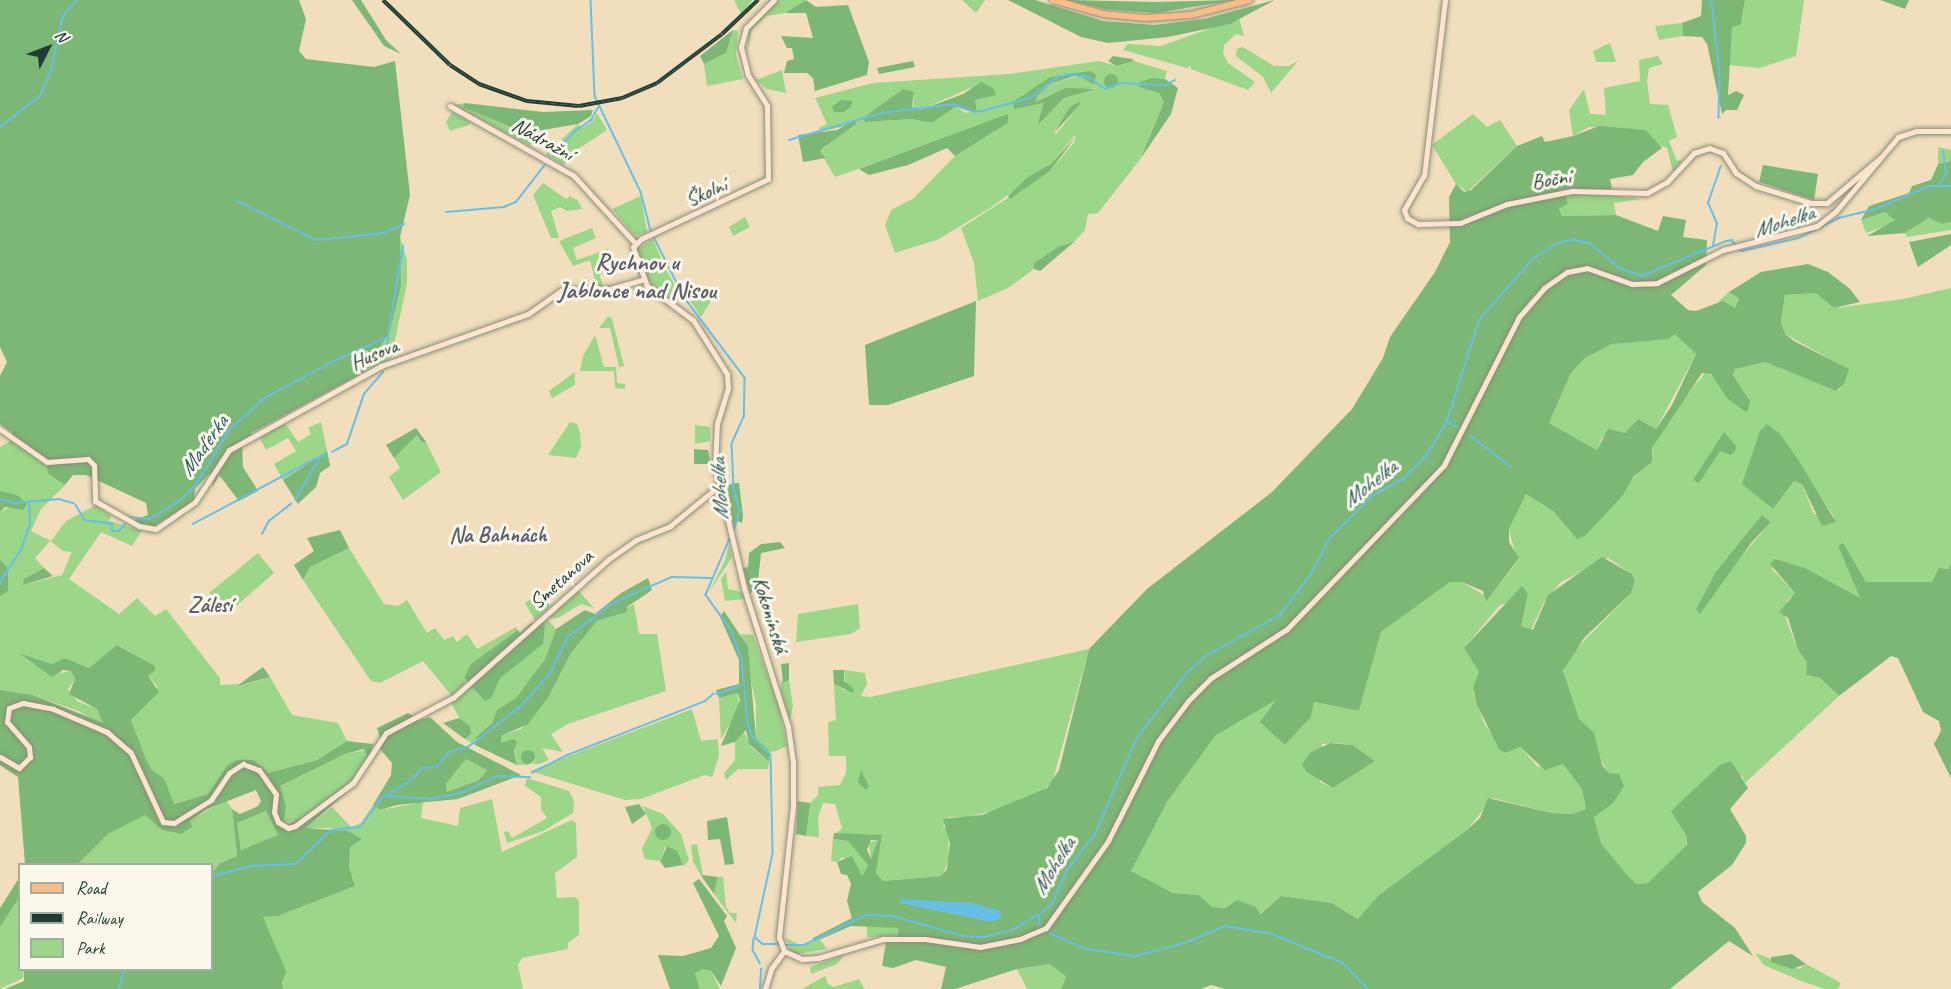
<!DOCTYPE html>
<html>
<head>
<meta charset="utf-8">
<style>
	body { margin:0 }
	#map { position:relative; width:1951px; height:989px; overflow:hidden; background:#f0debd; font-family:Caveat,sans-serif }
	div>[style] { position:absolute }
	[style*='--x'] { left:calc(var(--x)*1px); top:calc(var(--y)*1px); width:calc(var(--w)*1px); rotate:calc(var(--a)*1deg) }
	.green>* { inset:0; background:#9cd689 }
	.forest>* { inset:0; background:#7db775 }
	.round { border-radius:50% }
	.water>* { inset:0; background:#68bfe5 }
	.stream>* { height:1.5px; margin:-0.75px; padding:0 0.75px; transform-origin:0.75px; border-radius:0.75px; background:#68bfe5 }
	.roads { filter:drop-shadow(0 0 2px #888e78) drop-shadow(0 0 2px #888e78) }
	.secondary>* { height:5px; margin:-2.5px; padding:0 2.5px; transform-origin:2.5px; border-radius:2.5px; background:#fde4d0 }
	.primary>* { height:6px; margin:-3px; padding:0 3px; transform-origin:3px; border-radius:3px; background:#f9bc89 }
	.rail>* { height:4px; margin-top:-2px; transform-origin:0; background:repeating-linear-gradient(90deg,#fbf7ec 0 4.5px,#1f3d34 0 9px); box-sizing:border-box; border-block:2px solid #1f3d34 }
	span { translate:-50% -50%; white-space:nowrap; text-align:center; line-height:1.15; -webkit-text-stroke:6px #fbf7ec; paint-order:stroke }
	.street-label { font-size:21px; color:#1f3d34 }
	.water-label { font-size:22px; color:#315e60; font-style:italic }
	.neighbourhood-label { font-size:22px; color:#5e606b; font-weight:700 }
	.quarter-label { font-size:24px; color:#5e606b; font-weight:700 }
	.legend { position:absolute; left:18px; top:863px; width:195px; height:108px; box-sizing:border-box; background:#fbf7ec; border:2px solid #a3ada2; margin:0; padding:8px 10px; list-style:none; font-size:18px; color:#1f3d34 }
	.legend li { display:flex; align-items:center; gap:12px; height:30px }
	.legend b { width:30px; border:2px solid #a3ada2 }
	.north { position:absolute; left:18px; top:18px; width:60px; height:60px; -webkit-text-stroke:4px #fbf7ec; paint-order:stroke; rotate:48deg; font-size:16px; font-weight:700; line-height:24px; text-align:center; color:#1f3d34 }
	.north::after { content:''; display:block; margin:auto; width:21px; height:27px; background:#1f3d34; clip-path:polygon(50% 0,100% 100%,50% 72%,0 100%) }
</style>
</head>
<body>
<div id="map">
	<div class="green">
		<i style="clip-path:polygon(734px 0,753px 0,741px 14px)"></i>
		<i style="clip-path:polygon(778px 0,806px 0,785px 13px,766px 16px,752px 30px,747px 54px,749px 30px)"></i>
		<i style="clip-path:polygon(962px 0,985px 0,976px 13px)"></i>
		<i style="clip-path:polygon(1745px 0,1804px 0,1796px 56px,1760px 68px,1728px 65px,1732px 27px,1742px 20px)"></i>
		<i style="clip-path:polygon(1239px 18px,1244px 36px,1236px 34px,1224px 45px,1223px 53px,1228px 63px,1255px 82px,1248px 90px,1191px 69px,1191px 65px,1187px 68px,1123px 50px,1128px 44px,1161px 46px)"></i>
		<i style="clip-path:polygon(1682px 23px,1683px 36px,1659px 40px,1655px 26px)"></i>
		<i style="clip-path:polygon(733px 30px,738px 31px,736px 55px,743px 79px,707px 86px,704px 64px,726px 53px)"></i>
		<i style="clip-path:polygon(1610px 43px,1616px 62px,1596px 62px,1593px 51px)"></i>
		<i style="clip-path:polygon(1243px 47px,1274px 66px,1289px 66px,1298px 61px,1271px 93px,1263px 77px,1236px 56px,1237px 49px)"></i>
		<i style="clip-path:polygon(1658px 56px,1663px 64px,1649px 68px,1647px 81px,1650px 104px,1668px 105px,1677px 137px,1669px 141px,1677px 161px,1683px 159px,1673px 172px,1667px 148px,1658px 145px,1646px 130px,1589px 127px,1573px 136px,1569px 110px,1584px 89px,1590px 114px,1606px 115px,1604px 88px,1640px 81px,1639px 60px)"></i>
		<i style="clip-path:polygon(evenodd,1099px 61px,1116px 66px,1134px 61px,1167px 71px,1165px 79px,1152px 78px,1139px 87px,1159px 93px,1164px 102px,1141px 158px,1098px 213px,1088px 214px,1085px 230px,1074px 242px,1033px 264px,1034px 269px,1008px 288px,978px 301px,974px 263px,961px 228px,1050px 171px,1075px 141px,1075px 135px,1051px 164px,990px 208px,939px 239px,895px 253px,885px 225px,891px 210px,914px 198px,955px 156px,1008px 123px,1007px 117px,835px 177px,820px 152px,846px 126px,820px 132px,819px 128px,827px 124px,815px 98px,873px 83px,1009px 74px,1099px 61px,1094px 72px,1052px 83px,1038px 95px,1035px 102px,1052px 94px,1094px 88px,1096px 89px,1064px 98px,1037px 126px,1045px 103px,1019px 107px,1023px 94px,1032px 92px,1050px 77px,1094px 72px,1099px 61px,973px 87px,984px 98px,975px 100px,975px 110px,967px 113px,955px 107px,926px 122px,912px 119px,865px 122px,864px 118px,903px 89px,914px 95px,913px 109px,920px 110px,973px 87px,1099px 61px,1078px 101px,1079px 106px,1056px 134px,1054px 131px,1078px 101px)"></i>
		<i style="clip-path:polygon(782px 70px,786px 93px,767px 89px,756px 80px)"></i>
		<i style="clip-path:polygon(465px 103px,464px 107px,535px 137px,530px 146px,454px 105px)"></i>
		<i style="clip-path:polygon(452px 112px,470px 122px,469px 125px,450px 131px,446px 122px)"></i>
		<i style="clip-path:polygon(597px 113px,607px 130px,572px 153px,564px 165px,546px 155px,553px 143px,557px 144px,578px 124px,582px 128px,593px 121px)"></i>
		<i style="clip-path:polygon(1473px 114px,1487px 127px,1500px 120px,1517px 146px,1467px 192px,1456px 184px,1432px 145px)"></i>
		<i style="clip-path:polygon(1938px 147px,1951px 150px,1951px 161px,1938px 164px)"></i>
		<i style="clip-path:polygon(543px 183px,566px 199px,570px 196px,578px 201px,582px 209px,567px 211px,560px 207px,551px 211px,559px 238px,551px 238px,533px 195px)"></i>
		<i style="clip-path:polygon(1566px 194px,1595px 194px,1641px 199px,1614px 203px,1616px 215px,1562px 216px,1559px 209px,1568px 204px)"></i>
		<i style="clip-path:polygon(641px 196px,647px 232px,635px 236px,612px 209px)"></i>
		<i style="clip-path:polygon(1885px 212px,1894px 217px,1894px 223px,1866px 233px,1861px 220px)"></i>
		<i style="clip-path:polygon(745px 217px,750px 227px,733px 236px,729px 227px)"></i>
		<i style="clip-path:polygon(1929px 218px,1942px 224px,1951px 222px,1951px 230px,1907px 237px,1905px 233px)"></i>
		<i style="clip-path:polygon(592px 228px,596px 238px,573px 248px,577px 260px,608px 249px,616px 272px,611px 273px,610px 265px,598px 268px,604px 269px,600px 276px,603px 286px,596px 285px,590px 260px,573px 266px,559px 241px)"></i>
		<i style="clip-path:polygon(400px 237px,407px 260px,407px 283px,391px 359px,366px 370px,390px 331px,401px 286px)"></i>
		<i style="clip-path:polygon(653px 239px,666px 270px,683px 299px,674px 302px,657px 292px,643px 272px,646px 269px,637px 249px)"></i>
		<i style="clip-path:polygon(evenodd,1951px 288px,1951px 564px,1932px 582px,1866px 582px,1843px 544px,1838px 546px,1860px 598px,1855px 598px,1822px 578px,1775px 560px,1772px 569px,1795px 593px,1787px 601px,1784px 614px,1798px 650px,1808px 662px,1806px 675px,1820px 678px,1839px 696px,1745px 783px,1742px 775px,1682px 829px,1687px 837px,1686px 848px,1648px 883px,1637px 884px,1628px 876px,1601px 843px,1594px 817px,1609px 773px,1598px 756px,1594px 737px,1579px 719px,1563px 681px,1565px 663px,1572px 653px,1631px 593px,1635px 582px,1632px 574px,1608px 558px,1561px 582px,1544px 602px,1531px 630px,1521px 626px,1528px 594px,1499px 606px,1464px 648px,1479px 672px,1473px 692px,1484px 723px,1505px 753px,1520px 747px,1537px 766px,1550px 768px,1563px 764px,1582px 789px,1586px 809px,1572px 814px,1552px 813px,1492px 798px,1468px 829px,1379px 895px,1359px 919px,1332px 903px,1281px 896px,1259px 914px,1256px 907px,1231px 903px,1225px 908px,1212px 907px,1199px 895px,1174px 893px,1133px 874px,1131px 868px,1167px 802px,1216px 735px,1229px 725px,1277px 699px,1268px 711px,1285px 745px,1311px 717px,1313px 702px,1359px 711px,1381px 632px,1450px 582px,1462px 582px,1489px 598px,1517px 562px,1509px 529px,1526px 494px,1553px 511px,1571px 532px,1593px 528px,1653px 454px,1652px 448px,1676px 408px,1706px 372px,1750px 401px,1733px 375px,1735px 369px,1765px 362px,1836px 391px,1840px 389px,1848px 369px,1785px 334px,1781px 321px,1785px 295px,1816px 293px,1835px 308px,1903px 299px,1951px 288px,1759px 442px,1810px 480px,1834px 517px,1814px 514px,1802px 484px,1794px 481px,1773px 509px,1743px 484px,1759px 442px,1951px 288px,1762px 516px,1771px 522px,1696px 609px,1715px 573px,1762px 516px,1951px 288px,1336px 743px,1353px 745px,1375px 761px,1333px 788px,1320px 782px,1322px 744px,1336px 743px)"></i>
		<i style="clip-path:polygon(1729px 292px,1739px 299px,1735px 308px,1718px 302px)"></i>
		<i style="clip-path:polygon(714px 296px,701px 317px,690px 301px,698px 297px)"></i>
		<i style="clip-path:polygon(608px 316px,612px 319px,624px 366px,619px 367px,610px 328px,599px 328px)"></i>
		<i style="clip-path:polygon(1675px 333px,1696px 354px,1656px 429px,1638px 419px,1625px 433px,1612px 432px,1602px 438px,1597px 450px,1549px 423px,1571px 373px,1585px 358px,1612px 344px)"></i>
		<i style="clip-path:polygon(595px 335px,604px 367px,616px 367px,617px 383px,625px 384px,625px 389px,615px 388px,614px 371px,580px 371px,583px 356px)"></i>
		<i style="clip-path:polygon(575px 372px,575px 385px,552px 398px,549px 391px)"></i>
		<i style="clip-path:polygon(321px 422px,329px 461px,305px 465px,283px 480px,274px 464px,296px 451px,288px 438px,266px 450px,259px 437px,285px 423px,298px 442px,311px 434px,308px 428px)"></i>
		<i style="clip-path:polygon(570px 422px,577px 424px,580px 433px,581px 447px,576px 458px,548px 455px)"></i>
		<i style="clip-path:polygon(695px 425px,710px 427px,710px 441px,695px 444px)"></i>
		<i style="clip-path:polygon(417px 435px,422px 443px,426px 442px,441px 472px,403px 500px,389px 477px,400px 468px,394px 458px)"></i>
		<i style="clip-path:polygon(evenodd,12px 440px,46px 466px,48px 474px,65px 485px,41px 509px,31px 531px,51px 541px,66px 521px,96px 505px,111px 516px,109px 521px,142px 530px,132px 546px,101px 532px,69px 579px,119px 614px,137px 598px,155px 616px,166px 609px,220px 678px,220px 685px,247px 684px,270px 677px,292px 715px,338px 723px,347px 741px,317px 760px,268px 773px,254px 760px,236px 760px,209px 794px,173px 804px,164px 778px,152px 770px,146px 759px,131px 720px,156px 695px,157px 686px,148px 676px,155px 671px,155px 666px,118px 645px,89px 668px,65px 658px,52px 664px,19px 653px,61px 673px,71px 671px,75px 679px,68px 689px,77px 701px,97px 709px,103px 723px,99px 724px,79px 711px,33px 695px,0 690px,0 596px,8px 568px,0 559px,0 512px,23px 500px,0 491px,0 447px,12px 440px,50px 541px,63px 551px,72px 552px,62px 575px,27px 584px,24px 579px,44px 568px,35px 558px,50px 541px)"></i>
		<i style="clip-path:polygon(729px 545px,732px 557px,708px 594px,724px 563px)"></i>
		<i style="clip-path:polygon(349px 548px,384px 604px,398px 606px,407px 600px,427px 633px,435px 628px,444px 640px,453px 636px,457px 642px,467px 634px,477px 649px,516px 627px,518px 630px,464px 678px,466px 682px,452px 696px,423px 661px,380px 683px,371px 681px,303px 580px,310px 567px)"></i>
		<i style="clip-path:polygon(258px 553px,274px 573px,228px 613px,209px 593px)"></i>
		<i style="clip-path:polygon(726px 572px,728px 589px,742px 592px,744px 599px,725px 601px,721px 579px)"></i>
		<i style="clip-path:polygon(578px 590px,594px 608px,581px 604px,558px 618px,547px 619px,556px 629px,545px 659px,516px 698px,497px 710px,492px 723px,476px 737px,475px 745px,465px 739px,471px 734px,470px 726px,459px 718px,451px 702px,471px 687px,491px 698px,499px 678px,537px 645px,543px 633px,541px 622px)"></i>
		<i style="clip-path:polygon(541px 592px,552px 605px,535px 620px,525px 603px)"></i>
		<i style="clip-path:polygon(634px 604px,639px 634px,657px 634px,666px 691px,568px 724px,551px 734px,563px 752px,542px 748px,549px 760px,539px 764px,533px 764px,536px 759px,522px 758px,529px 765px,517px 765px,514px 746px,501px 744px,501px 736px,521px 729px,549px 696px,571px 653px,597px 621px,627px 612px,627px 608px)"></i>
		<i style="clip-path:polygon(858px 604px,860px 628px,851px 634px,796px 642px,798px 614px)"></i>
		<i style="clip-path:polygon(741px 634px,753px 635px,779px 707px,787px 746px,776px 751px,768px 752px,756px 738px,756px 704px)"></i>
		<i style="clip-path:polygon(1089px 649px,1053px 780px,1041px 793px,996px 810px,963px 818px,948px 817px,943px 826px,948px 830px,949px 860px,942px 876px,883px 881px,876px 873px,882px 835px,836px 834px,842px 828px,835px 804px,823px 803px,818px 817px,819px 837px,806px 836px,807px 806px,818px 795px,818px 787px,840px 785px,846px 773px,846px 756px,829px 756px,828px 722px,836px 720px,834px 684px,846px 691px,844px 670px,865px 673px,867px 684px,861px 696px,870px 697px)"></i>
		<i style="clip-path:polygon(789px 680px,793px 706px,790px 721px,781px 692px,781px 681px)"></i>
		<i style="clip-path:polygon(738px 693px,739px 709px,721px 739px,719px 698px)"></i>
		<i style="clip-path:polygon(692px 709px,701px 741px,718px 739px,719px 756px,712px 777px,705px 775px,641px 799px,625px 800px,530px 771px)"></i>
		<i style="clip-path:polygon(743px 730px,752px 748px,769px 762px,768px 769px,738px 769px,726px 780px,724px 773px,735px 760px,735px 742px)"></i>
		<i style="clip-path:polygon(366px 750px,368px 757px,356px 777px,312px 813px,299px 821px,285px 822px,280px 786px,345px 754px)"></i>
		<i style="clip-path:polygon(466px 759px,487px 770px,479px 780px,447px 792px,446px 784px)"></i>
		<i style="clip-path:polygon(527px 778px,569px 791px,574px 801px,573px 813px,543px 831px,507px 843px,504px 832px,508px 831px,512px 838px,547px 818px,541px 809px,541px 797px,525px 786px)"></i>
		<i style="clip-path:polygon(492px 799px,502px 852px,572px 820px,576px 823px,577px 857px,555px 873px,557px 898px,575px 897px,579px 901px,579px 935px,568px 943px,568px 949px,522px 958px,518px 965px,523px 989px,284px 989px,277px 950px,262px 917px,278px 916px,355px 886px,349px 867px,350px 847px,334px 828px,306px 828px,332px 807px,351px 827px,361px 823px,373px 805px,380px 810px,423px 802px,421px 818px,458px 826px,460px 808px)"></i>
		<i style="clip-path:polygon(226px 800px,232px 809px,237px 856px,220px 863px,212px 873px,212px 864px,78px 864px,108px 834px,134px 818px,146px 815px,162px 830px,181px 834px,190px 821px)"></i>
		<i style="clip-path:polygon(643px 806px,663px 814px,681px 834px,689px 860px,684px 866px,670px 847px,665px 847px,660px 861px,645px 859px,642px 849px,652px 828px)"></i>
		<i style="clip-path:polygon(266px 811px,278px 835px,241px 850px,237px 823px)"></i>
		<i style="clip-path:polygon(833px 839px,848px 841px,863px 858px,868px 865px,862px 876px,843px 857px,837px 862px,831px 861px)"></i>
		<i style="clip-path:polygon(878px 839px,876px 851px,871px 860px,869px 843px)"></i>
		<i style="clip-path:polygon(697px 844px,703px 875px,702px 877px,693px 862px,691px 845px)"></i>
		<i style="clip-path:polygon(718px 877px,723px 877px,726px 907px,730px 913px,737px 913px,736px 923px,714px 894px)"></i>
		<i style="clip-path:polygon(19px 898px,20px 970px,24px 970px,23px 978px,0 989px,0 927px)"></i>
		<i style="clip-path:polygon(867px 925px,899px 928px,899px 936px,867px 937px)"></i>
		<i style="clip-path:polygon(786px 938px,802px 946px,820px 940px,827px 949px,797px 954px,791px 951px)"></i>
		<i style="clip-path:polygon(1755px 953px,1799px 969px,1806px 964px,1841px 983px,1838px 989px,1825px 989px,1801px 981px,1764px 965px)"></i>
		<i style="clip-path:polygon(844px 955px,837px 964px,811px 974px,810px 967px)"></i>
		<i style="clip-path:polygon(1049px 964px,1066px 975px,1061px 989px,1027px 989px,1017px 969px)"></i>
		<i style="clip-path:polygon(703px 968px,711px 971px,720px 989px,700px 989px,695px 973px)"></i>
		<i style="clip-path:polygon(825px 976px,828px 984px,834px 987px,859px 979px,865px 989px,802px 989px)"></i>
	</div>
	<div class="forest">
		<i style="clip-path:polygon(0 0,299px 0,306px 19px,299px 51px,306px 59px,374px 67px,395px 61px,410px 195px,400px 237px,401px 286px,390px 331px,366px 371px,251px 433px,253px 437px,242px 444px,243px 467px,258px 491px,239px 501px,219px 475px,212px 488px,215px 475px,209px 474px,195px 489px,194px 501px,154px 526px,146px 527px,132px 521px,148px 515px,146px 503px,86px 475px,73px 475px,65px 485px,48px 474px,46px 465px,12px 440px,12px 432px,0 424px,0 376px,7px 362px,0 347px)"></i>
		<i style="clip-path:polygon(352px 0,361px 0,386px 40px,401px 54px,384px 46px)"></i>
		<i style="clip-path:polygon(806px 0,816px 7px,848px 5px,869px 62px,867px 75px,815px 91px,813px 78px,807px 73px,784px 73px,787px 61px,794px 59px,792px 48px,787px 48px,781px 36px,813px 38px,806px 13px,785px 13px)"></i>
		<i style="clip-path:polygon(1008px 0,1035px 0,1103px 21px,1154px 25px,1204px 19px,1275px 0,1230px 24px,1168px 37px,1108px 43px,1081px 37px)"></i>
		<i style="clip-path:polygon(1067px 0,1155px 2px,1235px 0,1155px 13px,1105px 9px)"></i>
		<i style="clip-path:polygon(1702px 0,1745px 0,1741px 24px,1732px 27px,1728px 95px,1736px 91px,1744px 95px,1737px 110px,1726px 110px,1722px 114px,1707px 44px,1702px 37px,1683px 36px,1682px 23px,1701px 16px)"></i>
		<i style="clip-path:polygon(1880px 0,1909px 0,1905px 9px)"></i>
		<i style="clip-path:polygon(733px 30px,726px 53px,704px 64px,700px 56px)"></i>
		<i style="clip-path:polygon(1113px 56px,1132px 59px,1134px 61px,1116px 66px,1108px 61px)"></i>
		<i style="clip-path:polygon(913px 61px,915px 67px,879px 74px,877px 68px)"></i>
		<i style="clip-path:polygon(1090px 71px,1096px 75px,1094px 85px,1078px 75px,1052px 83px,1038px 95px,1035px 102px,1066px 88px,1096px 89px,1064px 98px,1037px 126px,1044px 103px,1014px 109px,1013px 102px,1050px 77px)"></i>
		<i class="round" style="left:1104px;top:74px;width:14px;height:14px"></i>
		<i style="clip-path:polygon(1152px 78px,1165px 79px,1178px 88px,1171px 114px,1141px 158px,1164px 102px,1159px 93px,1139px 87px,1140px 82px)"></i>
		<i style="clip-path:polygon(981px 82px,993px 88px,996px 95px,975px 100px,977px 113px,955px 107px,933px 122px,926px 122px,912px 119px,865px 122px,863px 118px,903px 89px,914px 92px,912px 107px,920px 110px,963px 94px)"></i>
		<i style="clip-path:polygon(841px 100px,852px 101px,851px 106px,844px 112px,834px 112px,832px 107px)"></i>
		<i style="clip-path:polygon(1080px 101px,1079px 106px,1054px 133px,1070px 107px)"></i>
		<i style="clip-path:polygon(465px 103px,543px 112px,593px 110px,591px 116px,578px 124px,537px 131px,535px 137px,463px 107px)"></i>
		<i style="clip-path:polygon(1008px 114px,1008px 123px,955px 156px,947px 148px,908px 165px,869px 175px,859px 169px)"></i>
		<i style="clip-path:polygon(855px 120px,856px 124px,823px 148px,820px 152px,826px 158px,803px 162px,798px 135px,837px 130px)"></i>
		<i style="clip-path:polygon(evenodd,1599px 126px,1646px 130px,1662px 148px,1643px 162px,1633px 175px,1610px 179px,1612px 189px,1565px 190px,1568px 204px,1559px 209px,1562px 216px,1616px 215px,1658px 231px,1663px 216px,1686px 220px,1683px 237px,1707px 240px,1706px 265px,1671px 295px,1688px 310px,1696px 311px,1723px 301px,1735px 308px,1739px 299px,1729px 292px,1761px 272px,1808px 264px,1828px 272px,1850px 289px,1860px 302px,1834px 308px,1816px 293px,1785px 295px,1781px 321px,1785px 334px,1794px 341px,1849px 369px,1844px 384px,1836px 391px,1765px 362px,1735px 369px,1733px 375px,1750px 401px,1747px 413px,1727px 398px,1711px 374px,1702px 373px,1652px 448px,1652px 462px,1634px 476px,1623px 495px,1586px 535px,1577px 539px,1553px 511px,1526px 494px,1509px 529px,1509px 542px,1519px 558px,1489px 598px,1486px 601px,1483px 591px,1462px 582px,1450px 582px,1381px 632px,1359px 711px,1314px 702px,1311px 717px,1285px 745px,1260px 722px,1276px 700px,1216px 735px,1167px 802px,1131px 871px,1173px 893px,1199px 895px,1212px 907px,1225px 908px,1237px 900px,1256px 907px,1260px 914px,1281px 896px,1332px 903px,1358px 919px,1379px 895px,1468px 829px,1480px 818px,1488px 798px,1552px 813px,1572px 814px,1586px 809px,1582px 789px,1563px 764px,1545px 770px,1520px 747px,1505px 753px,1499px 749px,1477px 705px,1473px 688px,1479px 672px,1464px 648px,1522px 586px,1528px 594px,1521px 626px,1533px 630px,1548px 595px,1602px 557px,1632px 574px,1635px 581px,1631px 593px,1584px 638px,1563px 671px,1579px 719px,1594px 733px,1602px 765px,1609px 773px,1619px 774px,1624px 786px,1613px 803px,1594px 817px,1601px 843px,1628px 876px,1637px 884px,1648px 883px,1687px 845px,1687px 837px,1671px 811px,1720px 765px,1731px 761px,1748px 788px,1730px 809px,1746px 836px,1746px 843px,1732px 865px,1698px 892px,1702px 902px,1735px 928px,1753px 956px,1729px 941px,1670px 989px,1225px 989px,1211px 985px,1201px 989px,1061px 989px,1066px 976px,1049px 964px,1017px 969px,955px 989px,941px 989px,946px 967px,916px 960px,893px 968px,882px 966px,886px 942px,898px 942px,898px 928px,851px 926px,814px 942px,813px 938px,852px 918px,847px 901px,851px 884px,847px 875px,841px 874px,837px 862px,852px 856px,862px 876px,868px 865px,848px 841px,833px 839px,834px 833px,882px 835px,876px 873px,883px 881px,941px 876px,947px 869px,950px 844px,943px 819px,982px 815px,1047px 788px,1059px 770px,1089px 649px,1147px 589px,1272px 492px,1352px 409px,1383px 358px,1390px 337px,1435px 272px,1450px 242px,1449px 197px,1456px 184px,1464px 192px,1471px 190px,1517px 146px,1542px 136px,1545px 142px,1573px 136px,1599px 126px,1675px 334px,1696px 354px,1672px 405px,1656px 429px,1638px 419px,1625px 433px,1608px 429px,1597px 450px,1549px 423px,1571px 373px,1585px 358px,1612px 344px,1668px 339px,1675px 334px,1599px 126px,871px 840px,878px 840px,871px 859px,867px 850px,871px 840px)"></i>
		<i style="clip-path:polygon(1077px 135px,1050px 171px,1010px 199px,1008px 196px,1028px 177px,1051px 164px)"></i>
		<i style="clip-path:polygon(1951px 161px,1951px 222px,1942px 224px,1929px 218px,1905px 233px,1867px 236px,1895px 220px,1885px 212px,1861px 220px,1869px 206px,1909px 193px,1912px 186px,1931px 180px,1938px 164px)"></i>
		<i style="clip-path:polygon(1763px 165px,1818px 174px,1814px 200px,1759px 182px)"></i>
		<i style="clip-path:polygon(1951px 234px,1951px 245px,1918px 267px,1909px 242px)"></i>
		<i style="clip-path:polygon(1074px 242px,1040px 271px,1034px 269px,1033px 264px,1058px 247px)"></i>
		<i style="clip-path:polygon(976px 301px,974px 376px,888px 405px,869px 405px,865px 345px)"></i>
		<i style="clip-path:polygon(1767px 424px,1780px 434px,1799px 461px,1836px 522px,1822px 526px,1802px 484px,1794px 481px,1773px 509px,1742px 484px,1760px 431px)"></i>
		<i style="clip-path:polygon(416px 428px,426px 442px,422px 443px,417px 435px,394px 458px,386px 445px)"></i>
		<i style="clip-path:polygon(1724px 432px,1736px 446px,1735px 452px,1731px 455px,1720px 451px,1699px 483px,1693px 480px)"></i>
		<i style="clip-path:polygon(694px 449px,708px 450px,711px 464px,694px 464px)"></i>
		<i style="clip-path:polygon(327px 451px,330px 466px,320px 473px,316px 487px,298px 504px,283px 480px)"></i>
		<i style="clip-path:polygon(733px 483px,739px 483px,743px 516px,742px 523px,738px 521px,734px 529px,727px 486px)"></i>
		<i style="clip-path:polygon(0 491px,17px 495px,27px 504px,23px 510px,5px 507px,0 512px)"></i>
		<i style="clip-path:polygon(1762px 515px,1771px 522px,1751px 543px,1700px 614px,1696px 609px,1715px 573px)"></i>
		<i style="clip-path:polygon(340px 530px,349px 548px,310px 567px,303px 580px,294px 565px,314px 551px,307px 538px)"></i>
		<i style="clip-path:polygon(780px 542px,785px 548px,761px 553px,757px 590px,750px 593px,743px 568px,748px 567px,749px 553px,761px 544px)"></i>
		<i style="clip-path:polygon(1843px 543px,1866px 582px,1932px 582px,1939px 568px,1947px 569px,1951px 564px,1951px 778px,1934px 744px,1941px 731px,1939px 721px,1923px 712px,1898px 658px,1891px 656px,1839px 696px,1820px 678px,1806px 675px,1807px 662px,1798px 650px,1788px 618px,1779px 612px,1795px 593px,1770px 564px,1775px 559px,1805px 568px,1860px 598px,1838px 546px)"></i>
		<i style="clip-path:polygon(0 559px,8px 568px,8px 591px,0 596px)"></i>
		<i style="clip-path:polygon(44px 568px,53px 576px,23px 585px,24px 579px)"></i>
		<i style="clip-path:polygon(648px 578px,652px 590px,627px 607px,627px 612px,597px 621px,571px 653px,549px 696px,528px 724px,501px 736px,501px 743px,513px 739px,517px 742px,514px 751px,517px 765px,475px 745px,476px 737px,492px 723px,497px 710px,516px 698px,545px 659px,556px 629px,585px 610px,595px 614px,621px 593px)"></i>
		<i style="clip-path:polygon(724px 611px,748px 647px,756px 738px,770px 752px,769px 762px,749px 744px,746px 730px,735px 742px,721px 746px,740px 700px,738px 693px,719px 698px,716px 690px,739px 684px,739px 660px,720px 617px)"></i>
		<i style="clip-path:polygon(541px 622px,545px 624px,543px 644px,500px 678px,491px 698px,485px 701px,464px 678px,471px 664px,518px 630px,520px 633px,530px 624px)"></i>
		<i style="clip-path:polygon(evenodd,117px 645px,155px 666px,155px 671px,148px 676px,159px 692px,131px 720px,146px 759px,152px 770px,164px 778px,174px 804px,208px 794px,227px 766px,236px 760px,254px 760px,268px 773px,317px 760px,347px 741px,373px 744px,369px 759px,364px 749px,345px 754px,280px 786px,286px 806px,284px 821px,288px 824px,312px 813px,344px 786px,347px 792px,306px 828px,348px 831px,362px 839px,350px 847px,349px 867px,355px 886px,278px 916px,263px 917px,286px 971px,282px 983px,284px 989px,5px 989px,24px 981px,24px 970px,212px 970px,212px 873px,220px 863px,237px 856px,232px 809px,240px 814px,258px 806px,261px 801px,256px 790px,207px 809px,190px 821px,192px 827px,181px 834px,162px 830px,145px 815px,108px 834px,78px 864px,25px 864px,18px 777px,0 765px,0 690px,33px 695px,103px 723px,97px 709px,69px 694px,75px 679px,71px 671px,63px 670px,52px 677px,19px 653px,52px 664px,65px 658px,89px 668px,117px 645px,266px 811px,278px 835px,241px 850px,237px 823px,266px 811px)"></i>
		<i style="clip-path:polygon(789px 663px,789px 680px,783px 683px,781px 664px)"></i>
		<i style="clip-path:polygon(263px 667px,270px 677px,237px 686px)"></i>
		<i style="clip-path:polygon(833px 670px,844px 670px,844px 681px,854px 689px,853px 693px,834px 684px)"></i>
		<i style="clip-path:polygon(evenodd,408px 713px,420px 720px,430px 717px,457px 742px,521px 775px,458px 799px,397px 805px,380px 810px,373px 805px,391px 775px,392px 763px,379px 748px,382px 744px,377px 728px,408px 713px,466px 759px,487px 770px,479px 780px,447px 792px,446px 784px,466px 759px)"></i>
		<i style="clip-path:polygon(459px 718px,470px 726px,471px 734px,465px 739px,443px 723px)"></i>
		<i style="clip-path:polygon(1330px 743px,1353px 745px,1375px 761px,1333px 788px,1307px 772px,1302px 765px,1310px 753px)"></i>
		<i class="round" style="left:521px;top:750px;width:14px;height:14px"></i>
		<i style="clip-path:polygon(861px 770px,869px 787px,866px 790px,858px 782px)"></i>
		<i style="clip-path:polygon(798px 801px,810px 803px,806px 836px,796px 834px)"></i>
		<i style="clip-path:polygon(639px 804px,646px 814px,632px 824px,625px 807px)"></i>
		<i style="clip-path:polygon(727px 817px,734px 864px,725px 865px,720px 839px,708px 840px,707px 821px)"></i>
		<i class="round" style="left:655px;top:824px;width:16px;height:16px"></i>
		<i style="clip-path:polygon(667px 846px,677px 851px,683px 865px,665px 868px,660px 861px)"></i>
		<i style="clip-path:polygon(703px 875px,718px 877px,714px 894px,702px 877px)"></i>
		<i style="clip-path:polygon(19px 878px,19px 898px,0 927px,0 908px)"></i>
		<i style="clip-path:polygon(699px 879px,727px 916px,724px 921px,736px 948px,721px 986px,711px 971px,703px 969px,695px 973px,700px 989px,670px 989px,658px 955px,683px 956px,711px 948px,719px 936px,693px 883px)"></i>
		<i style="clip-path:polygon(1792px 954px,1806px 964px,1792px 969px,1771px 962px,1771px 957px)"></i>
	</div>
	<div class="water">
		<i style="clip-path:polygon(901px 899px,972px 903px,1000px 911px,1002px 918px,991px 922px,900px 903px)"></i>
	</div>
	<div class="stream">
		<i style="--x:591;--y:0;--w:96;--a:87.6"></i>
		<i style="--x:595;--y:96;--w:106;--a:64.4"></i>
		<i style="--x:641;--y:192;--w:40;--a:75.6"></i>
		<i style="--x:1712;--y:0;--w:73;--a:83.7"></i>
		<i style="--x:1720;--y:73;--w:45;--a:91.3"></i>
		<i style="--x:0;--y:127;--w:51;--a:-37.8"></i>
		<i style="--x:40;--y:96;--w:28;--a:-67"></i>
		<i style="--x:51;--y:70;--w:55;--a:-77.5"></i>
		<i style="--x:63;--y:16;--w:21;--a:-49"></i>
		<i style="--x:789;--y:140;--w:97;--a:-16.2"></i>
		<i style="--x:882;--y:113;--w:73;--a:-7.1"></i>
		<i style="--x:954;--y:104;--w:22;--a:22"></i>
		<i style="--x:974;--y:112;--w:8;--a:-7"></i>
		<i style="--x:982;--y:111;--w:50;--a:-15.2"></i>
		<i style="--x:1030;--y:98;--w:35;--a:-37"></i>
		<i style="--x:1058;--y:77;--w:11;--a:-15"></i>
		<i style="--x:1069;--y:74;--w:20;--a:9"></i>
		<i style="--x:1089;--y:77;--w:20;--a:37"></i>
		<i style="--x:1105;--y:89;--w:17;--a:-21"></i>
		<i style="--x:1121;--y:83;--w:45;--a:2.5"></i>
		<i style="--x:1166;--y:85;--w:10;--a:-29"></i>
		<i style="--x:553;--y:156;--w:32;--a:-49"></i>
		<i style="--x:574;--y:132;--w:21;--a:-35"></i>
		<i style="--x:591;--y:120;--w:16;--a:-60"></i>
		<i style="--x:1941;--y:184;--w:12;--a:-66"></i>
		<i style="--x:1946;--y:173;--w:22;--a:-98"></i>
		<i style="--x:237;--y:201;--w:88;--a:26.3"></i>
		<i style="--x:316;--y:240;--w:68;--a:-5.9"></i>
		<i style="--x:384;--y:233;--w:22;--a:-24"></i>
		<i style="--x:446;--y:212;--w:58;--a:-4.9"></i>
		<i style="--x:504;--y:207;--w:13;--a:-23"></i>
		<i style="--x:516;--y:202;--w:46;--a:-52.1"></i>
		<i style="--x:653;--y:235;--w:69;--a:63.4"></i>
		<i style="--x:684;--y:297;--w:101;--a:53"></i>
		<i style="--x:745;--y:378;--w:39;--a:91"></i>
		<i style="--x:744;--y:417;--w:30;--a:114"></i>
		<i style="--x:732;--y:444;--w:44;--a:87.4"></i>
		<i style="--x:734;--y:488;--w:24;--a:75"></i>
		<i style="--x:740;--y:511;--w:25;--a:106"></i>
		<i style="--x:1713;--y:246;--w:22;--a:-80"></i>
		<i style="--x:1717;--y:224;--w:23;--a:-113"></i>
		<i style="--x:1708;--y:203;--w:39;--a:-71"></i>
		<i style="--x:1737;--y:248;--w:6;--a:31"></i>
		<i style="--x:1742;--y:251;--w:58;--a:-12.8"></i>
		<i style="--x:1799;--y:238;--w:45;--a:-26.6"></i>
		<i style="--x:1839;--y:218;--w:38;--a:-14"></i>
		<i style="--x:1876;--y:209;--w:59;--a:-23.1"></i>
		<i style="--x:1930;--y:186;--w:21;--a:0"></i>
		<i style="--x:384;--y:361;--w:23;--a:-80"></i>
		<i style="--x:1448;--y:422;--w:14;--a:30"></i>
		<i style="--x:1470;--y:435;--w:51;--a:37.8"></i>
		<i style="--x:332;--y:452;--w:17;--a:-28"></i>
		<i style="--x:347;--y:444;--w:53;--a:-71.2"></i>
		<i style="--x:364;--y:394;--w:29;--a:-49"></i>
		<i style="--x:0;--y:499;--w:15;--a:16"></i>
		<i style="--x:14;--y:503;--w:45;--a:-5.1"></i>
		<i style="--x:59;--y:499;--w:15;--a:16"></i>
		<i style="--x:295;--y:500;--w:51;--a:-59.4"></i>
		<i style="--x:321;--y:456;--w:6;--a:-18"></i>
		<i style="--x:76;--y:505;--w:17;--a:59"></i>
		<i style="--x:85;--y:520;--w:28;--a:8"></i>
		<i style="--x:113;--y:524;--w:7;--a:98"></i>
		<i style="--x:112;--y:531;--w:7;--a:0"></i>
		<i style="--x:119;--y:531;--w:13;--a:-48"></i>
		<i style="--x:130;--y:517;--w:20;--a:6"></i>
		<i style="--x:150;--y:519;--w:39;--a:-32"></i>
		<i style="--x:183;--y:498;--w:18;--a:-45"></i>
		<i style="--x:196;--y:485;--w:66;--a:-58.7"></i>
		<i style="--x:230;--y:429;--w:47;--a:-41.5"></i>
		<i style="--x:265;--y:398;--w:76;--a:-28.2"></i>
		<i style="--x:332;--y:362;--w:61;--a:-24.1"></i>
		<i style="--x:388;--y:337;--w:92;--a:-80.6"></i>
		<i style="--x:193;--y:524;--w:145;--a:-28"></i>
		<i style="--x:262;--y:534;--w:15;--a:-62"></i>
		<i style="--x:269;--y:521;--w:28;--a:-38"></i>
		<i style="--x:730;--y:539;--w:61;--a:113.2"></i>
		<i style="--x:706;--y:595;--w:44;--a:54.2"></i>
		<i style="--x:732;--y:631;--w:31;--a:71"></i>
		<i style="--x:742;--y:660;--w:64;--a:84.6"></i>
		<i style="--x:748;--y:724;--w:14;--a:69"></i>
		<i style="--x:753;--y:737;--w:25;--a:45"></i>
		<i style="--x:771;--y:755;--w:99;--a:88.8"></i>
		<i style="--x:773;--y:854;--w:85;--a:102.2"></i>
		<i style="--x:755;--y:937;--w:11;--a:41"></i>
		<i style="--x:763;--y:944;--w:17;--a:0"></i>
		<i style="--x:0;--y:582;--w:38;--a:-57"></i>
		<i style="--x:21;--y:550;--w:28;--a:-71"></i>
		<i style="--x:30;--y:524;--w:20;--a:-93"></i>
		<i style="--x:716;--y:694;--w:26;--a:-18"></i>
		<i style="--x:532;--y:773;--w:37;--a:-27"></i>
		<i style="--x:565;--y:756;--w:150;--a:-21.4"></i>
		<i style="--x:705;--y:701;--w:11;--a:-41"></i>
		<i style="--x:385;--y:796;--w:47;--a:3.7"></i>
		<i style="--x:432;--y:799;--w:30;--a:-12"></i>
		<i style="--x:461;--y:793;--w:41;--a:-24.7"></i>
		<i style="--x:498;--y:776;--w:32;--a:2"></i>
		<i style="--x:212;--y:876;--w:40;--a:-14.4"></i>
		<i style="--x:251;--y:866;--w:45;--a:-2.5"></i>
		<i style="--x:296;--y:864;--w:49;--a:-44.2"></i>
		<i style="--x:331;--y:830;--w:29;--a:-6"></i>
		<i style="--x:360;--y:827;--w:38;--a:-53"></i>
		<i style="--x:383;--y:797;--w:30;--a:-30"></i>
		<i style="--x:409;--y:782;--w:20;--a:-45"></i>
		<i style="--x:423;--y:768;--w:14;--a:-4"></i>
		<i style="--x:437;--y:767;--w:19;--a:-51"></i>
		<i style="--x:449;--y:752;--w:20;--a:-15"></i>
		<i style="--x:468;--y:747;--w:66;--a:-37.6"></i>
		<i style="--x:520;--y:707;--w:43;--a:-47.8"></i>
		<i style="--x:549;--y:675;--w:42;--a:-63.4"></i>
		<i style="--x:568;--y:637;--w:56;--a:-37.1"></i>
		<i style="--x:613;--y:603;--w:64;--a:-23.8"></i>
		<i style="--x:672;--y:577;--w:40;--a:1.4"></i>
		<i style="--x:1039;--y:915;--w:10;--a:84"></i>
		<i style="--x:1049;--y:933;--w:40;--a:23.4"></i>
		<i style="--x:1086;--y:949;--w:49;--a:8.1"></i>
		<i style="--x:1135;--y:956;--w:52;--a:-14.6"></i>
		<i style="--x:1185;--y:943;--w:43;--a:-23"></i>
		<i style="--x:1225;--y:926;--w:48;--a:9.7"></i>
		<i style="--x:1272;--y:934;--w:77;--a:22.2"></i>
		<i style="--x:1343;--y:963;--w:36;--a:46"></i>
		<i style="--x:754;--y:939;--w:11;--a:95"></i>
		<i style="--x:753;--y:950;--w:15;--a:62"></i>
		<i style="--x:785;--y:945;--w:19;--a:0"></i>
		<i style="--x:804;--y:945;--w:69;--a:-25.8"></i>
		<i style="--x:866;--y:915;--w:27;--a:2"></i>
		<i style="--x:893;--y:916;--w:73;--a:15.9"></i>
		<i style="--x:963;--y:936;--w:21;--a:3"></i>
		<i style="--x:984;--y:937;--w:29;--a:-14"></i>
		<i style="--x:1012;--y:930;--w:31;--a:-29"></i>
		<i style="--x:1039;--y:915;--w:17;--a:-40"></i>
		<i style="--x:1052;--y:904;--w:37;--a:-66"></i>
		<i style="--x:1067;--y:870;--w:46;--a:-52.1"></i>
		<i style="--x:1095;--y:834;--w:105;--a:-66.4"></i>
		<i style="--x:1137;--y:738;--w:82;--a:-52.4"></i>
		<i style="--x:1187;--y:673;--w:25;--a:-42"></i>
		<i style="--x:1206;--y:656;--w:85;--a:-29"></i>
		<i style="--x:1280;--y:615;--w:51;--a:-52.9"></i>
		<i style="--x:1311;--y:574;--w:41;--a:-62.2"></i>
		<i style="--x:1330;--y:538;--w:59;--a:-45"></i>
		<i style="--x:1372;--y:496;--w:35;--a:-29"></i>
		<i style="--x:1403;--y:479;--w:33;--a:-45"></i>
		<i style="--x:1426;--y:456;--w:41;--a:-59"></i>
		<i style="--x:1447;--y:421;--w:106;--a:-72.4"></i>
		<i style="--x:1479;--y:320;--w:81;--a:-48.5"></i>
		<i style="--x:1533;--y:259;--w:32;--a:-32"></i>
		<i style="--x:1560;--y:242;--w:15;--a:-8"></i>
		<i style="--x:1575;--y:240;--w:15;--a:11"></i>
		<i style="--x:1590;--y:243;--w:40;--a:40"></i>
		<i style="--x:1621;--y:269;--w:22;--a:18"></i>
		<i style="--x:1642;--y:276;--w:91;--a:-22.6"></i>
		<i style="--x:1726;--y:241;--w:6;--a:-9"></i>
		<i style="--x:1732;--y:240;--w:5;--a:53"></i>
		<i style="--x:119;--y:989;--w:20;--a:-75"></i>
		<i style="--x:760;--y:989;--w:20;--a:-87"></i>
	</div>
	<div class="roads">
		<div class="secondary">
			<i style="--x:774;--y:0;--w:40;--a:135"></i>
			<i style="--x:746;--y:28;--w:20;--a:105"></i>
			<i style="--x:741;--y:47;--w:29;--a:76"></i>
			<i style="--x:748;--y:75;--w:36;--a:58"></i>
			<i style="--x:767;--y:106;--w:73;--a:89.2"></i>
			<i style="--x:768;--y:179;--w:140;--a:154.7"></i>
			<i style="--x:641;--y:239;--w:11;--a:135"></i>
			<i style="--x:633;--y:247;--w:41;--a:70.3"></i>
			<i style="--x:647;--y:286;--w:57;--a:36.5"></i>
			<i style="--x:693;--y:320;--w:64;--a:57.8"></i>
			<i style="--x:727;--y:374;--w:14;--a:86"></i>
			<i style="--x:728;--y:388;--w:38;--a:107"></i>
			<i style="--x:717;--y:424;--w:41;--a:92.8"></i>
			<i style="--x:715;--y:465;--w:126;--a:76.7"></i>
			<i style="--x:744;--y:588;--w:146;--a:72.4"></i>
			<i style="--x:788;--y:727;--w:34;--a:82"></i>
			<i style="--x:793;--y:761;--w:45;--a:90"></i>
			<i style="--x:793;--y:806;--w:132;--a:96.1"></i>
			<i style="--x:779;--y:937;--w:15;--a:70"></i>
			<i style="--x:784;--y:951;--w:20;--a:24"></i>
			<i style="--x:802;--y:959;--w:16;--a:-4"></i>
			<i style="--x:818;--y:958;--w:68;--a:-16.3"></i>
			<i style="--x:883;--y:939;--w:42;--a:0"></i>
			<i style="--x:925;--y:939;--w:56;--a:8.3"></i>
			<i style="--x:980;--y:947;--w:41;--a:-11.3"></i>
			<i style="--x:1020;--y:939;--w:28;--a:-23"></i>
			<i style="--x:1046;--y:928;--w:107;--a:-54.5"></i>
			<i style="--x:1108;--y:841;--w:112;--a:-63.4"></i>
			<i style="--x:1158;--y:741;--w:51;--a:-52.9"></i>
			<i style="--x:1189;--y:700;--w:31;--a:-45"></i>
			<i style="--x:1211;--y:678;--w:90;--a:-32.8"></i>
			<i style="--x:1287;--y:629;--w:227;--a:-46.2"></i>
			<i style="--x:1444;--y:465;--w:166;--a:-63.1"></i>
			<i style="--x:1519;--y:317;--w:38;--a:-49"></i>
			<i style="--x:1544;--y:288;--w:28;--a:-35"></i>
			<i style="--x:1567;--y:272;--w:20;--a:-11"></i>
			<i style="--x:1587;--y:268;--w:48;--a:19.6"></i>
			<i style="--x:1632;--y:284;--w:25;--a:-2"></i>
			<i style="--x:1657;--y:283;--w:74;--a:-26.6"></i>
			<i style="--x:1723;--y:250;--w:97;--a:-14.3"></i>
			<i style="--x:1817;--y:226;--w:24;--a:-38"></i>
			<i style="--x:1836;--y:211;--w:97;--a:-50"></i>
			<i style="--x:1898;--y:137;--w:19;--a:-18"></i>
			<i style="--x:1916;--y:131;--w:35;--a:0"></i>
			<i style="--x:1445;--y:0;--w:176;--a:96.8"></i>
			<i style="--x:1424;--y:175;--w:40;--a:119.7"></i>
			<i style="--x:1404;--y:210;--w:9;--a:69"></i>
			<i style="--x:1407;--y:218;--w:13;--a:29"></i>
			<i style="--x:1418;--y:224;--w:42;--a:-1.4"></i>
			<i style="--x:1460;--y:223;--w:51;--a:-22"></i>
			<i style="--x:1507;--y:204;--w:66;--a:-11.3"></i>
			<i style="--x:1572;--y:191;--w:75;--a:1.5"></i>
			<i style="--x:1647;--y:193;--w:23;--a:-29"></i>
			<i style="--x:1667;--y:182;--w:40;--a:-47"></i>
			<i style="--x:1694;--y:153;--w:16;--a:-18"></i>
			<i style="--x:1709;--y:148;--w:15;--a:20"></i>
			<i style="--x:1723;--y:153;--w:24;--a:57"></i>
			<i style="--x:1736;--y:173;--w:24;--a:33"></i>
			<i style="--x:1756;--y:186;--w:58;--a:17.2"></i>
			<i style="--x:1811;--y:203;--w:16;--a:0"></i>
			<i style="--x:1827;--y:203;--w:70;--a:-40.3"></i>
			<i style="--x:450;--y:106;--w:142;--a:29.4"></i>
			<i style="--x:574;--y:176;--w:91;--a:47.7"></i>
			<i style="--x:0;--y:429;--w:57;--a:35.1"></i>
			<i style="--x:47;--y:462;--w:41;--a:-4.2"></i>
			<i style="--x:88;--y:459;--w:8;--a:45"></i>
			<i style="--x:94;--y:465;--w:36;--a:88"></i>
			<i style="--x:95;--y:501;--w:51;--a:29.6"></i>
			<i style="--x:139;--y:526;--w:17;--a:10"></i>
			<i style="--x:156;--y:529;--w:47;--a:-34.7"></i>
			<i style="--x:195;--y:502;--w:62;--a:-56.8"></i>
			<i style="--x:229;--y:450;--w:174;--a:-28.9"></i>
			<i style="--x:381;--y:366;--w:156;--a:-19.5"></i>
			<i style="--x:528;--y:314;--w:42;--a:-35.2"></i>
			<i style="--x:562;--y:290;--w:48;--a:-1.2"></i>
			<i style="--x:610;--y:289;--w:35;--a:-16"></i>
			<i style="--x:0;--y:757;--w:22;--a:30"></i>
			<i style="--x:19;--y:768;--w:16;--a:-45"></i>
			<i style="--x:30;--y:757;--w:10;--a:-96"></i>
			<i style="--x:29;--y:747;--w:33;--a:-131"></i>
			<i style="--x:7;--y:722;--w:14;--a:-82"></i>
			<i style="--x:9;--y:708;--w:15;--a:-20"></i>
			<i style="--x:23;--y:703;--w:31;--a:11"></i>
			<i style="--x:53;--y:709;--w:59;--a:23.1"></i>
			<i style="--x:107;--y:732;--w:32;--a:41"></i>
			<i style="--x:131;--y:753;--w:76;--a:65.1"></i>
			<i style="--x:163;--y:822;--w:11;--a:5"></i>
			<i style="--x:174;--y:823;--w:44;--a:-31.9"></i>
			<i style="--x:211;--y:800;--w:32;--a:-56"></i>
			<i style="--x:229;--y:773;--w:17;--a:-33"></i>
			<i style="--x:243;--y:764;--w:17;--a:21"></i>
			<i style="--x:259;--y:770;--w:29;--a:55"></i>
			<i style="--x:276;--y:794;--w:18;--a:96"></i>
			<i style="--x:274;--y:812;--w:11;--a:68"></i>
			<i style="--x:278;--y:822;--w:12;--a:31"></i>
			<i style="--x:288;--y:828;--w:7;--a:-16"></i>
			<i style="--x:295;--y:826;--w:72;--a:-36.6"></i>
			<i style="--x:353;--y:783;--w:60;--a:-56.6"></i>
			<i style="--x:386;--y:733;--w:77;--a:-27.9"></i>
			<i style="--x:454;--y:697;--w:208;--a:-41.7"></i>
			<i style="--x:609;--y:559;--w:33;--a:-35"></i>
			<i style="--x:636;--y:540;--w:37;--a:-22"></i>
			<i style="--x:670;--y:526;--w:65;--a:-39.4"></i>
			<i style="--x:765;--y:989;--w:21;--a:-73"></i>
			<i style="--x:771;--y:969;--w:22;--a:-54"></i>
		</div>
		<div class="primary">
			<i style="--x:1053;--y:0;--w:53;--a:15.4"></i>
			<i style="--x:1104;--y:14;--w:42;--a:5.4"></i>
			<i style="--x:1146;--y:18;--w:45;--a:-3.8"></i>
			<i style="--x:1191;--y:15;--w:60;--a:-14.5"></i>
		</div>
	</div>
	<div class="rail">
		<i style="--x:383;--y:0;--w:93;--a:44.1"></i>
		<i style="--x:450;--y:65;--w:35;--a:33"></i>
		<i style="--x:479;--y:84;--w:51;--a:19.5"></i>
		<i style="--x:527;--y:101;--w:52;--a:5.5"></i>
		<i style="--x:579;--y:106;--w:44;--a:-10.5"></i>
		<i style="--x:622;--y:98;--w:38;--a:-23"></i>
		<i style="--x:657;--y:83;--w:81;--a:-37"></i>
		<i style="--x:722;--y:34;--w:50;--a:-43.4"></i>
	</div>
	<div class="street-label">
		<span style="left:543px;top:139px;rotate:29deg">Nádražní</span>
		<span style="left:1551px;top:179px;rotate:-9deg">Boční</span>
		<span style="left:706px;top:192px;rotate:-24deg">Školní</span>
		<span style="left:374px;top:354px;rotate:-24deg">Husova</span>
		<span style="left:561px;top:579px;rotate:-42deg">Smetanova</span>
		<span style="left:771px;top:615px;rotate:73deg">Kokonínská</span>
	</div>
	<div class="water-label">
		<span style="left:1784px;top:222px;rotate:-18deg">Mohelka</span>
		<span style="left:204px;top:446px;rotate:-55deg">Maďerka</span>
		<span style="left:1370px;top:484px;rotate:-38deg">Mohelka</span>
		<span style="left:720px;top:489px;rotate:-93deg">Mohelka</span>
		<span style="left:1054px;top:866px;rotate:-58deg">Mohelka</span>
	</div>
	<div class="neighbourhood-label">
		<span style="left:498px;top:536px">Na Bahnách</span>
		<span style="left:210px;top:606px">Zálesí</span>
	</div>
	<div class="quarter-label">
		<span style="left:637px;top:277px">Rychnov u<br>Jablonce nad Nisou</span>
	</div>
	<ul class="legend">
	<li><b style="height:8px;background:#f9bc89"></b>Road</li>
	<li><b style="height:8px;background:#1f3d34"></b>Railway</li>
	<li><b style="height:16px;background:#9cd689"></b>Park</li>
	</ul>
	<div class="north">N</div>
</div>
</body>
</html>
